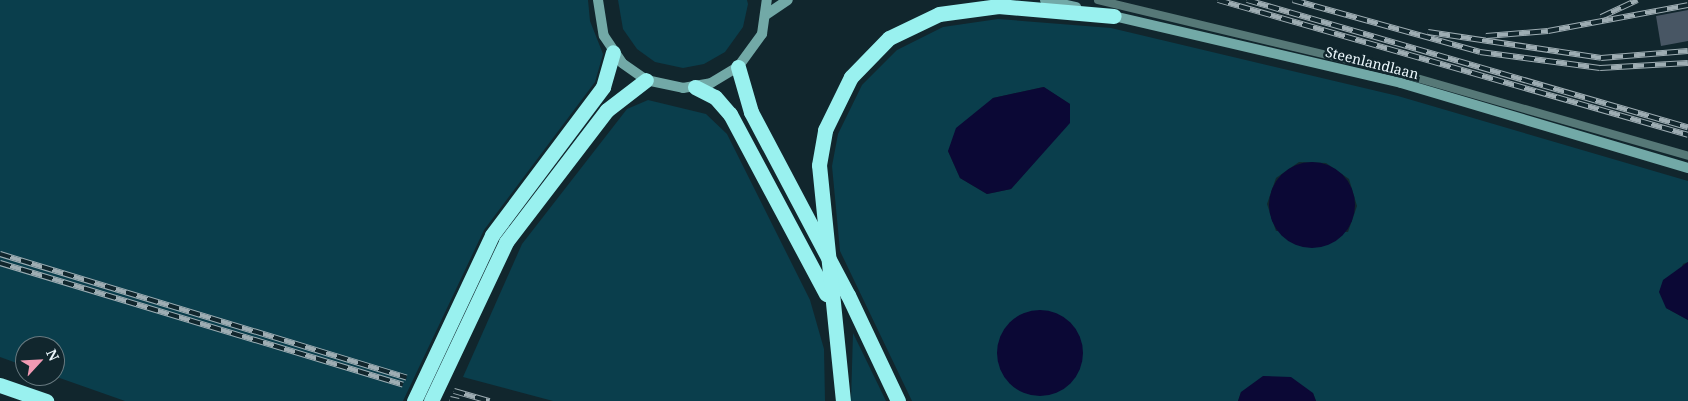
<!DOCTYPE html>
<html>
<head>
<meta charset="utf-8">
<style>
	body { margin:0 }
	#map { position:relative; width:1688px; height:401px; overflow:hidden; background:#11262d; font-family:"Noto Serif",serif }
	div>[style] { position:absolute }
	[style*='--x'] { left:calc(var(--x)*1px); top:calc(var(--y)*1px); width:calc(var(--w)*1px); rotate:calc(var(--a)*1deg) }
	.green>* { inset:0; background:#0a3e4c }
	.water>* { inset:0; background:#0b0835 }
	.round { border-radius:50% }
	.building>* { inset:0; background:#485664 }
	.service>* { height:8px; margin:-4px; padding:0 4px; transform-origin:4px; border-radius:4px; background:#567877 }
	.secondary>* { height:10px; margin:-5px; padding:0 5px; transform-origin:5px; border-radius:5px; background:#72a9a7 }
	.motorway>* { height:15px; margin:-7.5px; padding:0 7.5px; transform-origin:7.5px; border-radius:7.5px; background:#99f1ef }
	.rail>* { height:5.5px; margin-top:-2.75px; transform-origin:0; background:repeating-linear-gradient(90deg,#11262d 0 11px,#9eadb3 0 22px); box-sizing:border-box; border-block:1px solid #9eadb3 }
	span { translate:-50% -50%; white-space:nowrap; text-align:center; line-height:1.15; -webkit-text-stroke:5px #11262d; paint-order:stroke }
	.street-label { font-size:14px; color:#ebf7fc }
	.north { position:absolute; left:15px; top:336px; width:50px; height:50px; box-sizing:border-box; background:#11262d; border:1px solid #687a80; border-radius:50%; rotate:65deg; font-size:14px; font-weight:700; line-height:20px; text-align:center; color:#ebf7fc }
	.north::after { content:''; display:block; margin:auto; width:18px; height:22px; background:#f19ab3; clip-path:polygon(50% 0,100% 100%,50% 72%,0 100%) }
</style>
</head>
<body>
<div id="map">
	<div class="green">
		<i style="clip-path:polygon(0 0,588px 0,590px 21px,603px 54px,595px 82px,484px 230px,403px 401px,125px 401px,54px 376px,55px 346px,25px 346px,25px 366px,0 357px)"></i>
		<i style="clip-path:polygon(618px 0,747px 0,748px 4px,743px 27px,725px 52px,704px 64px,683px 68px,655px 62px,637px 49px,623px 29px)"></i>
		<i style="clip-path:polygon(evenodd,998px 19px,1111px 28px,1398px 96px,1688px 181px,1688px 262px,1683px 264px,1666px 308px,1688px 320px,1688px 401px,1316px 401px,1313px 393px,1241px 392px,1238px 401px,912px 401px,840px 251px,832px 166px,838px 134px,862px 85px,897px 50px,943px 27px,998px 19px,1043px 87px,1070px 104px,1039px 157px,1011px 189px,987px 194px,960px 178px,948px 151px,993px 98px,1043px 87px,998px 19px,1299px 162px,1326px 163px,1349px 179px,1357px 206px,1348px 232px,1276px 231px,1267px 204px,1276px 178px,1299px 162px)"></i>
		<i style="clip-path:polygon(648px 100px,706px 114px,727px 134px,810px 300px,824px 349px,825px 401px,553px 401px,463px 377px,522px 244px,627px 109px)"></i>
		<i style="clip-path:polygon(853px 333px,886px 401px,851px 401px)"></i>
	</div>
	<div class="water">
		<i style="clip-path:polygon(1044px 87px,1070px 104px,1070px 123px,1011px 189px,987px 194px,960px 178px,948px 151px,956px 128px,993px 98px)"></i>
		<i class="round" style="left:1269px;top:162px;width:86px;height:86px"></i>
		<i style="clip-path:polygon(1688px 262px,1688px 320px,1666px 308px,1659px 292px,1663px 280px)"></i>
		<i class="round" style="left:997px;top:310px;width:86px;height:86px"></i>
		<i style="clip-path:polygon(1263px 376px,1291px 377px,1313px 393px,1316px 401px,1238px 401px,1241px 392px)"></i>
	</div>
	<div class="building">
		<i style="clip-path:polygon(1688px 10px,1688px 41px,1661px 46px,1656px 16px)"></i>
	</div>
	<div class="service">
		<i style="--x:1098;--y:0;--w:292;--a:13.5"></i>
		<i style="--x:1382;--y:68;--w:318;--a:16"></i>
	</div>
	<div class="secondary">
		<i style="--x:598;--y:0;--w:36;--a:81"></i>
		<i style="--x:604;--y:36;--w:32;--a:56"></i>
		<i style="--x:622;--y:63;--w:29;--a:35"></i>
		<i style="--x:646;--y:80;--w:38;--a:12"></i>
		<i style="--x:683;--y:88;--w:28;--a:-10"></i>
		<i style="--x:711;--y:83;--w:31;--a:-31"></i>
		<i style="--x:738;--y:67;--w:41;--a:-54"></i>
		<i style="--x:762;--y:34;--w:34;--a:-82"></i>
		<i style="--x:1045;--y:0;--w:32;--a:13"></i>
		<i style="--x:767;--y:14;--w:25;--a:-34"></i>
		<i style="--x:1109;--y:15;--w:300;--a:13.1"></i>
		<i style="--x:1401;--y:83;--w:299;--a:16.5"></i>
	</div>
	<div class="motorway">
		<i style="--x:738;--y:67;--w:47;--a:73.9"></i>
		<i style="--x:751;--y:112;--w:207;--a:62.1"></i>
		<i style="--x:848;--y:295;--w:117;--a:64.7"></i>
		<i style="--x:695;--y:87;--w:22;--a:27"></i>
		<i style="--x:715;--y:97;--w:23;--a:49"></i>
		<i style="--x:730;--y:114;--w:204;--a:61.9"></i>
		<i style="--x:0;--y:385;--w:49;--a:19.2"></i>
		<i style="--x:414;--y:401;--w:183;--a:-64.8"></i>
		<i style="--x:492;--y:235;--w:185;--a:-53.1"></i>
		<i style="--x:603;--y:87;--w:36;--a:-74"></i>
		<i style="--x:431;--y:401;--w:176;--a:-64.7"></i>
		<i style="--x:506;--y:242;--w:166;--a:-52.6"></i>
		<i style="--x:607;--y:110;--w:49;--a:-37.6"></i>
		<i style="--x:843;--y:401;--w:237;--a:-95.8"></i>
		<i style="--x:819;--y:165;--w:36;--a:-80"></i>
		<i style="--x:825;--y:130;--w:59;--a:-63.9"></i>
		<i style="--x:851;--y:77;--w:54;--a:-45.7"></i>
		<i style="--x:889;--y:38;--w:55;--a:-25.6"></i>
		<i style="--x:939;--y:14;--w:60;--a:-7.7"></i>
		<i style="--x:998;--y:6;--w:116;--a:4.9"></i>
	</div>
	<div class="rail">
		<i style="--x:1218;--y:0;--w:489;--a:16"></i>
		<i style="--x:1247;--y:0;--w:459;--a:16.1"></i>
		<i style="--x:1293;--y:0;--w:194;--a:15.5"></i>
		<i style="--x:1480;--y:52;--w:121;--a:7.6"></i>
		<i style="--x:1600;--y:68;--w:88;--a:-3.3"></i>
		<i style="--x:1601;--y:17;--w:40;--a:-25"></i>
		<i style="--x:1428;--y:32;--w:175;--a:8.5"></i>
		<i style="--x:1601;--y:58;--w:87;--a:-4.6"></i>
		<i style="--x:1486;--y:36;--w:62;--a:-4.6"></i>
		<i style="--x:1548;--y:31;--w:142;--a:-10.5"></i>
		<i style="--x:0;--y:254;--w:425;--a:16.9"></i>
		<i style="--x:0;--y:263;--w:421;--a:16.8"></i>
		<i style="--x:454;--y:391;--w:37;--a:16"></i>
		<i style="--x:450;--y:399;--w:9;--a:13"></i>
	</div>
	<div class="street-label">
		<span style="left:1372px;top:63px;rotate:14deg">Steenlandlaan</span>
	</div>
	<div class="north">N</div>
</div>
</body>
</html>
